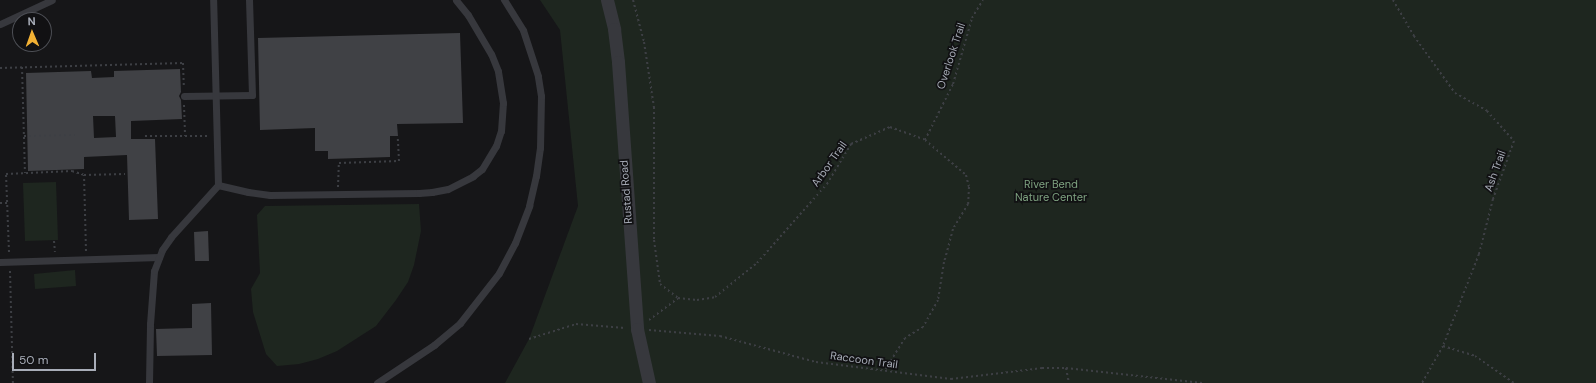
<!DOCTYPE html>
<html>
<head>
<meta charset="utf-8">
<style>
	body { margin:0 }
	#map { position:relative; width:1596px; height:383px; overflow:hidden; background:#161618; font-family:"DM Sans",sans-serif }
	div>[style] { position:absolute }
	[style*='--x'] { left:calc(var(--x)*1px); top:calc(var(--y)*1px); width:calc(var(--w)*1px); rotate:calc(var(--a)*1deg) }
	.green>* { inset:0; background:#1e261f }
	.building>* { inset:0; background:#404145 }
	.path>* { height:2px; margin-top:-1px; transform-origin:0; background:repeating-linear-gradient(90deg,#3d3f44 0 2px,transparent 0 5px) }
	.lane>* { height:7px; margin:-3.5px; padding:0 3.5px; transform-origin:3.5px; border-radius:3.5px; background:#37383d }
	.street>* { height:13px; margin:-6.5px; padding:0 6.5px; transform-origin:6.5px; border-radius:6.5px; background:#37383d }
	span { translate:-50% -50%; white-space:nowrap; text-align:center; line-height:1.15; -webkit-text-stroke:3.5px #111113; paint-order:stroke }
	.street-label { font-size:11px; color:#a8adb8 }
	.park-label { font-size:11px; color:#7fa381 }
	.north { position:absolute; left:12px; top:12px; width:40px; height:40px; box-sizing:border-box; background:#111113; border:1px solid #4d4f55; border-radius:50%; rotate:358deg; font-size:11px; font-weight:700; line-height:16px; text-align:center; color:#a8adb8 }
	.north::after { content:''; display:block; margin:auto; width:14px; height:18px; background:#f2b134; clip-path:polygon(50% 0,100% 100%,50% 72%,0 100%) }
	.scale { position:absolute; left:12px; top:353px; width:84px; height:18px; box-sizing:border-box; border:2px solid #a8adb8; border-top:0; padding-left:5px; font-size:12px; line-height:14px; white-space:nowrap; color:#a8adb8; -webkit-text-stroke:3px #111113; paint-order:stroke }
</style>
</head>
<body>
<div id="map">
	<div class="green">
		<i style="clip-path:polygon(540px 0,1596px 0,1596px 383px,505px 383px,529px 339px,578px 206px,560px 30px)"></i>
		<i style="clip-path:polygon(56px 182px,58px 240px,25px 241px,23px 183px)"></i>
		<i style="clip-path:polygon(419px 204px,421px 231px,414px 265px,408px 282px,396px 300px,376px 326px,337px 351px,318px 359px,299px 364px,277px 366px,266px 354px,253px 312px,251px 289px,260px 273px,257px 215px,265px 206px)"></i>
		<i style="clip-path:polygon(75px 270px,76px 286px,35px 289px,34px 274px)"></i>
	</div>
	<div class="building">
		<i style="clip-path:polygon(460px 33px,463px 123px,397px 124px,398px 136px,390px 136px,390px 157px,328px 159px,328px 151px,315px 151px,315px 128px,260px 130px,258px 38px)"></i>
		<i style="clip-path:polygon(evenodd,180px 69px,181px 92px,179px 96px,181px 100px,182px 119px,131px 121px,131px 139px,155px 139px,158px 219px,129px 220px,127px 155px,84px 157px,84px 169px,28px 171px,26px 73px,91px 71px,92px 78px,114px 77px,114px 71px,180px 69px,93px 116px,115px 116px,116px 137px,94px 138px,93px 116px)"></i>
		<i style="clip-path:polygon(208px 231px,209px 261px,195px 261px,194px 232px)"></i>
		<i style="clip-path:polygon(211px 303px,212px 355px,157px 356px,156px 329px,192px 328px,192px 304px)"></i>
	</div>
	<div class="path">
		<i style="--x:633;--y:0;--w:43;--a:75.3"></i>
		<i style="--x:644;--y:42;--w:66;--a:81.3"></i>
		<i style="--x:654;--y:107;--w:133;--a:90"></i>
		<i style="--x:654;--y:240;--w:44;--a:82.2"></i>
		<i style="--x:660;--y:284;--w:23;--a:38"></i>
		<i style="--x:1393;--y:0;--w:42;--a:59.7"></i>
		<i style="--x:1414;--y:36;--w:70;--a:54.3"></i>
		<i style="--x:1455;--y:93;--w:37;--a:29"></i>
		<i style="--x:1487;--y:111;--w:40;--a:48"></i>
		<i style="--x:1514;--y:141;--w:62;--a:109.9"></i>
		<i style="--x:1493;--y:199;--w:57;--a:104.3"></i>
		<i style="--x:1479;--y:254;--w:99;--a:111.4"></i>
		<i style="--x:1443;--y:346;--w:43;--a:119.6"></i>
		<i style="--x:22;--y:67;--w:106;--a:88.4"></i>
		<i style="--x:0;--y:68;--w:183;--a:-1.6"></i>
		<i style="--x:183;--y:63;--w:24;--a:88"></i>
		<i style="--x:184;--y:105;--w:31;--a:88"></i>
		<i style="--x:185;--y:136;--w:23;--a:0"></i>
		<i style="--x:24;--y:136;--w:51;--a:-1.1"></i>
		<i style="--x:145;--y:136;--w:40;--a:0"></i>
		<i style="--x:925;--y:140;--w:63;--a:-63.4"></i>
		<i style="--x:953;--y:84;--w:69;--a:-73.9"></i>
		<i style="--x:972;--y:18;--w:21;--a:-59"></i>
		<i style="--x:338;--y:187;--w:24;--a:-88"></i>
		<i style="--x:339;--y:163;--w:60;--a:-1.9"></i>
		<i style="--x:399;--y:161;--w:22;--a:-93"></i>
		<i style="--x:0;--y:203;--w:7;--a:0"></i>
		<i style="--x:54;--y:241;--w:11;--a:85"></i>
		<i style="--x:86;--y:251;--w:76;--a:-91.5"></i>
		<i style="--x:84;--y:175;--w:41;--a:-1.4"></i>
		<i style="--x:9;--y:252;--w:78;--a:-92.2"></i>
		<i style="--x:6;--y:174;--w:66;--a:-2.6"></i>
		<i style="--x:72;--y:171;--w:13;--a:18"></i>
		<i style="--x:10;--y:271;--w:112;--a:88.5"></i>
		<i style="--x:649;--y:320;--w:36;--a:-37"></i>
		<i style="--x:678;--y:298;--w:19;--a:6"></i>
		<i style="--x:697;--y:300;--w:18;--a:-9"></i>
		<i style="--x:715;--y:297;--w:54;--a:-39"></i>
		<i style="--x:757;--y:263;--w:106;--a:-48.5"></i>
		<i style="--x:827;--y:184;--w:47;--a:-59"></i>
		<i style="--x:851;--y:144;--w:43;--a:-23.6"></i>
		<i style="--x:890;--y:127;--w:37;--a:20"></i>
		<i style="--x:925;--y:140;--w:54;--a:40.5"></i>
		<i style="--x:966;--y:175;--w:12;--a:76"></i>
		<i style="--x:969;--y:187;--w:17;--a:93"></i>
		<i style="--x:968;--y:204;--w:29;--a:121"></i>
		<i style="--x:953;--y:229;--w:34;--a:105"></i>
		<i style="--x:944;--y:262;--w:38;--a:99"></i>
		<i style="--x:938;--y:300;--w:31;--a:119"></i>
		<i style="--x:923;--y:327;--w:21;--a:149"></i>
		<i style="--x:905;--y:338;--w:39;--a:122"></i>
		<i style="--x:649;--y:330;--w:71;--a:4.8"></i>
		<i style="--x:720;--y:336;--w:99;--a:15.2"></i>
		<i style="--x:816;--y:362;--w:136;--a:7.2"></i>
		<i style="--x:951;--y:379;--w:92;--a:-6.9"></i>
		<i style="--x:1042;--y:368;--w:24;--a:0"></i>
		<i style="--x:1066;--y:368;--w:137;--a:6.3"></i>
		<i style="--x:529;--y:339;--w:49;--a:-17.7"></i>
		<i style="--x:576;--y:324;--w:49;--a:4.7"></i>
		<i style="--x:1443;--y:346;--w:34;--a:17"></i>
		<i style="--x:1475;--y:356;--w:47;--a:34.7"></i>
		<i style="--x:1066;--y:368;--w:15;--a:79"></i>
	</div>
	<div class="lane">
		<i style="--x:0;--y:24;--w:57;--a:-24.8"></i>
		<i style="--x:184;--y:96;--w:68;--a:-0.8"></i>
		<i style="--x:252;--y:95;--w:95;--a:-91.8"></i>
		<i style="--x:218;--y:185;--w:31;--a:13"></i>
		<i style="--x:248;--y:192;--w:22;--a:8"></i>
		<i style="--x:270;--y:195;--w:149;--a:-0.8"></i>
		<i style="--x:419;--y:193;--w:13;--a:-4"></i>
		<i style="--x:432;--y:192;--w:16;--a:-11"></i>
		<i style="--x:448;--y:189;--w:28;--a:-27"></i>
		<i style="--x:473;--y:176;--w:11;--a:-38"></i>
		<i style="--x:482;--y:169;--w:27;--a:-59"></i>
		<i style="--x:496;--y:146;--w:16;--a:-72"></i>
		<i style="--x:501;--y:131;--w:28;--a:-86"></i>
		<i style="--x:503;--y:103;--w:32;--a:-99"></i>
		<i style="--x:498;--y:71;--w:18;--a:-112"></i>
		<i style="--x:491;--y:54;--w:45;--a:-120.5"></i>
		<i style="--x:468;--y:15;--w:19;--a:-129"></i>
		<i style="--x:0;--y:262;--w:159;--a:-1.8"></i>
		<i style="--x:149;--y:383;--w:59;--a:-89"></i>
		<i style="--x:150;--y:324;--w:53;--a:-85.7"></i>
		<i style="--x:154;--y:271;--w:22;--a:-69"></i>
		<i style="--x:162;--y:250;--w:16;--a:-55"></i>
		<i style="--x:171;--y:237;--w:70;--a:-47.9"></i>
		<i style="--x:218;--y:185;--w:185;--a:-91.5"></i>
		<i style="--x:377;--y:383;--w:69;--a:-33.7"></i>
		<i style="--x:434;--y:345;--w:34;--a:-40"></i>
		<i style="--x:460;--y:323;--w:63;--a:-52"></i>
		<i style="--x:499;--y:273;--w:34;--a:-62"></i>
		<i style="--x:515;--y:243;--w:40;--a:-69"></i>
		<i style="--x:529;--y:206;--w:31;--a:-77"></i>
		<i style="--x:536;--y:176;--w:28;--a:-82"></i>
		<i style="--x:540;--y:148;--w:52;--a:-88.9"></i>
		<i style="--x:541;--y:96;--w:20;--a:-99"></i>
		<i style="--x:538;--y:76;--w:48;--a:-108.1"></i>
		<i style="--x:523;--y:30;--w:36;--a:-122"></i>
	</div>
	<div class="street">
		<i style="--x:607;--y:0;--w:30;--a:76"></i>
		<i style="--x:614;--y:29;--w:33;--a:83"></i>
		<i style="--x:618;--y:62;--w:268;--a:85.9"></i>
		<i style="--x:637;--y:329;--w:55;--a:77.5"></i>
	</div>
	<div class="street-label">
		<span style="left:951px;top:56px;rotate:-72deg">Overlook Trail</span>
		<span style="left:829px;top:164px;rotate:-55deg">Arbor Trail</span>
		<span style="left:1495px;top:171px;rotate:-70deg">Ash Trail</span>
		<span style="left:626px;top:192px;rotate:-94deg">Rustad Road</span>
		<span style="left:864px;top:360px;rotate:8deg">Raccoon Trail</span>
	</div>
	<div class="park-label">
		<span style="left:1051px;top:191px">River Bend<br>Nature Center</span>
	</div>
	<div class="north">N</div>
	<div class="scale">50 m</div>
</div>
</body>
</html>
